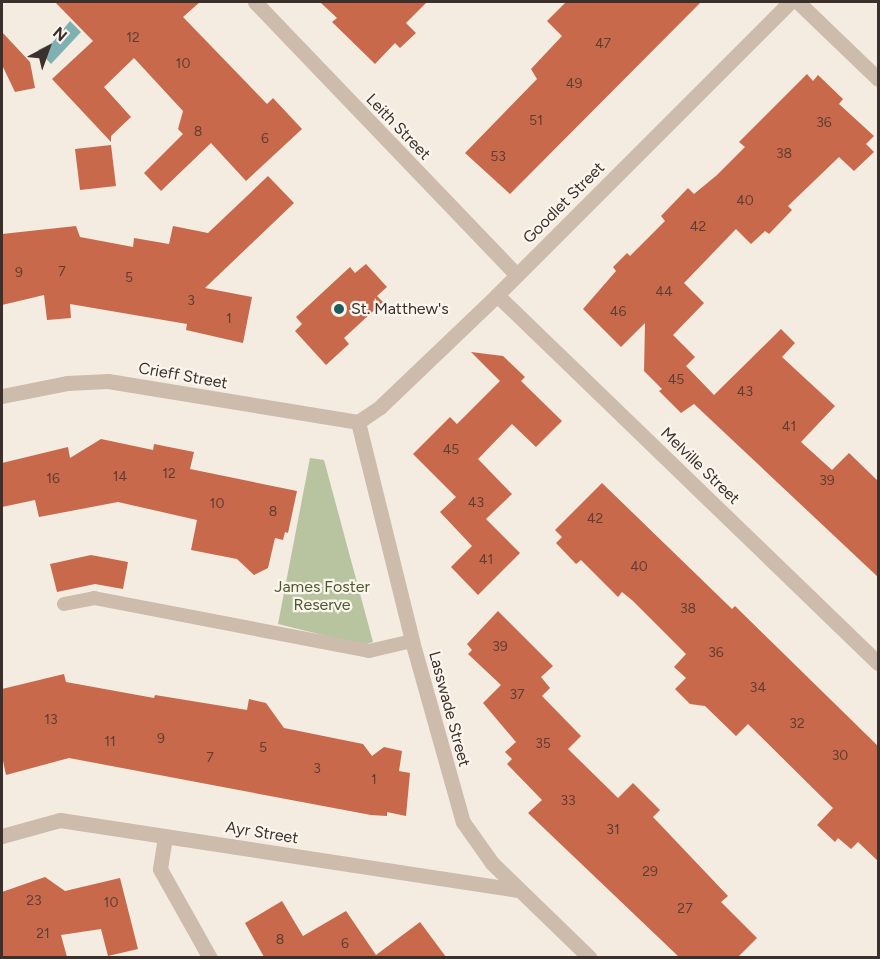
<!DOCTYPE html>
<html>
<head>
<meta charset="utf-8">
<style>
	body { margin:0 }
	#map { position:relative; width:880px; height:959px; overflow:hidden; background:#f4ebe1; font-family:Figtree,sans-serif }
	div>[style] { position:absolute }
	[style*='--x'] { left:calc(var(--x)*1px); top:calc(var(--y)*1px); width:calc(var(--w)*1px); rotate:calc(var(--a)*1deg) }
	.green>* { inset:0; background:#b8c4a0 }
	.water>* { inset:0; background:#7fb0b2 }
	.building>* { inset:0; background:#c8694b }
	.lane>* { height:14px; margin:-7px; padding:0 7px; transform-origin:7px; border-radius:7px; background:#cdbbac }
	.street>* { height:15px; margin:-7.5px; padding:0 7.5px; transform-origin:7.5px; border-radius:7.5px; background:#cdbbac }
	.dots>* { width:16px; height:16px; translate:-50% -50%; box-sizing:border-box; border:3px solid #fbf5ee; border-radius:50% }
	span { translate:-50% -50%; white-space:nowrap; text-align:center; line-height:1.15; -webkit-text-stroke:4.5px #fbf5ee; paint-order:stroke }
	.number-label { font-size:14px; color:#5e3e33 }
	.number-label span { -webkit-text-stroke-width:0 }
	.street-label { font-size:16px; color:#3b302b }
	.poi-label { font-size:16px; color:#3b302b }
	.left { translate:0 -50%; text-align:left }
	.park-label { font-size:16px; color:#4a5a2e }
	.frame { position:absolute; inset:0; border:3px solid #3b302b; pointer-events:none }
	.north { position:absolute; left:18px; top:18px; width:60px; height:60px; -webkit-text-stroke:4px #fbf5ee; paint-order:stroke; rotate:41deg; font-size:16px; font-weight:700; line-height:24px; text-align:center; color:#3b302b }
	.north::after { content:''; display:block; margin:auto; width:21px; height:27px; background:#3b302b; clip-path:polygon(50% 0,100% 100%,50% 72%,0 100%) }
</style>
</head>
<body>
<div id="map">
	<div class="green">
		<i style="clip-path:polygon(310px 458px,324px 460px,373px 642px,363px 645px,278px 624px)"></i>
	</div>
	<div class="water">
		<i style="clip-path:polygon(70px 21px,81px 32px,51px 64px,38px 50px,52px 43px)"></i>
	</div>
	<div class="building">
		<i style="clip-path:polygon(55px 2px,200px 2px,183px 17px,267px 104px,273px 98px,302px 129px,246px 181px,211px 143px,161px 191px,144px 173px,183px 134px,178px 129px,183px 111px,134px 58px,104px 87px,131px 117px,111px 136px,111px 142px,52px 79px,93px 41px)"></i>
		<i style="clip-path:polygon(320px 2px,427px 2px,406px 23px,416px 33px,400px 48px,395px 43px,375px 64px,332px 22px,337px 18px)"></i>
		<i style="clip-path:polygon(566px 2px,701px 2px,510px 194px,465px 153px,537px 79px,531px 69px,562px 36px,547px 21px)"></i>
		<i style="clip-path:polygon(2px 32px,30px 62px,35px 88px,15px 92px,2px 65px)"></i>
		<i style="clip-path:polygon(807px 74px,813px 81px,818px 75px,843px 99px,839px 104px,874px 136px,866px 144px,874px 152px,854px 171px,839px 157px,788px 206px,792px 210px,769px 234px,765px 231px,751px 244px,736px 229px,684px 283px,704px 303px,673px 335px,695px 357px,686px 366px,714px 395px,781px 329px,795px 343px,782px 357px,835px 406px,801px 442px,832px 470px,849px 453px,879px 482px,879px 578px,694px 404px,681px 413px,659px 391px,662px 389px,644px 371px,645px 323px,621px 347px,583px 309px,616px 271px,613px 267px,627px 253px,630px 256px,665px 221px,661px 216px,688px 188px,694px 194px,717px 175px,745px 147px,739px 142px)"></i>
		<i style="clip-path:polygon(111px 145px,116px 186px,80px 190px,75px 149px)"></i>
		<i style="clip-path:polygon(268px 176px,294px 203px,205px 288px,252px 297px,243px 343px,186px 330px,187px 324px,70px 304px,71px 318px,47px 320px,44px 295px,2px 305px,2px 234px,76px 226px,80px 237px,133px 247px,134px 238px,169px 244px,173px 226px,208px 233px)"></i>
		<i style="clip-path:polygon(366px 264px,387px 287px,377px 296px,383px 302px,344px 338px,349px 344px,326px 365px,295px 331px,302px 324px,296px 317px,350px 267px,355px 273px)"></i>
		<i style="clip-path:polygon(471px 352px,503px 356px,525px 377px,521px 381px,562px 421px,536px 447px,512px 424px,478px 459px,512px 494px,486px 519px,520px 553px,478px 595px,451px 567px,472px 546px,440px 512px,456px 497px,413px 454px,450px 417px,457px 424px,500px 381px)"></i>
		<i style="clip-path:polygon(101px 439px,153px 450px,154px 444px,194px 452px,190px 469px,297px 491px,288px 533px,285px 532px,283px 540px,275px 538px,268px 568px,254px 575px,237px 559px,191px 550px,197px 520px,118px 502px,39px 517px,35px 500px,2px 507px,2px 463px,68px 447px,70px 458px)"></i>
		<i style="clip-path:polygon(602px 483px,732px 609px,735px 606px,879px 747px,879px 862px,858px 842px,851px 849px,838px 838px,835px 842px,817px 825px,833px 808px,748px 724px,736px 736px,705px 706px,690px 704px,675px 689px,686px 678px,674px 667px,686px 654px,633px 601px,622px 592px,618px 597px,581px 560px,576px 564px,556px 543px,562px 537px,555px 530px)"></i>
		<i style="clip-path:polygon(91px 555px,128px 562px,123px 589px,95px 584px,57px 592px,50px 564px)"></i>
		<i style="clip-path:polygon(498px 611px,553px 666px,541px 677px,550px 688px,542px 696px,581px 736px,568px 749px,618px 798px,633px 783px,660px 810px,653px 817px,728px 896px,721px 902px,757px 938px,738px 957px,679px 957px,528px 813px,542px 800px,507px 764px,512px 759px,505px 752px,516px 742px,483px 703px,501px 685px,468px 654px,472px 650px,467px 644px)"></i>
		<i style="clip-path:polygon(64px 674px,66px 682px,154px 698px,155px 695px,247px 710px,249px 699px,266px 703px,284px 728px,363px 744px,372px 756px,384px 747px,402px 751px,399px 771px,410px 773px,406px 816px,387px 812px,387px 816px,371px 815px,69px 758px,6px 775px,2px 756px,2px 689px)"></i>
		<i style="clip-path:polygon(45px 877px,65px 891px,120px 878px,138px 949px,108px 956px,101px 929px,61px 935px,67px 957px,2px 957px,2px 892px)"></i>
		<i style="clip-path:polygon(282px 901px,303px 936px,346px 911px,376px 955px,420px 922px,446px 957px,264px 957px,245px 923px)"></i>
	</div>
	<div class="lane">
		<i style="--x:64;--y:604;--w:31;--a:-11"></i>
		<i style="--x:94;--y:598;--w:280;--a:10.9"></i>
		<i style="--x:369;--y:651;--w:44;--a:-13.1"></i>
	</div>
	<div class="street">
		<i style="--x:255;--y:2;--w:378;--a:46.2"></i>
		<i style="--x:798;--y:2;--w:111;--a:43.9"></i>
		<i style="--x:497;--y:295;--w:530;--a:44.01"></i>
		<i style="--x:2;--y:396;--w:66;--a:-11.3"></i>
		<i style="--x:67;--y:383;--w:41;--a:-2.8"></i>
		<i style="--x:108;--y:381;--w:253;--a:9.3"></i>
		<i style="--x:358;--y:422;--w:27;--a:-34"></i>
		<i style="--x:380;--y:407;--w:162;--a:-43.7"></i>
		<i style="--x:497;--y:295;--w:414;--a:-45"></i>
		<i style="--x:358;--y:422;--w:226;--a:76.1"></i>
		<i style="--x:412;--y:641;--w:188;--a:74.3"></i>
		<i style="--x:463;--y:822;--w:50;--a:54.7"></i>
		<i style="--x:492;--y:863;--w:136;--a:44.1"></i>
		<i style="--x:2;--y:836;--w:60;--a:-15.4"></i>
		<i style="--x:60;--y:820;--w:463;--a:8.7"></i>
		<i style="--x:165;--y:837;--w:32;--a:99"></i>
		<i style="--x:160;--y:869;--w:102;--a:60.7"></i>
	</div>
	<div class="dots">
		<i style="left:339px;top:309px;background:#1f5a5e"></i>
	</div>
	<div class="number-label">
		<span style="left:133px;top:38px">12</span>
		<span style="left:603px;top:44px">47</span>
		<span style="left:183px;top:64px">10</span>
		<span style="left:574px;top:84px">49</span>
		<span style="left:536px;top:121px">51</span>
		<span style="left:824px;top:123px">36</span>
		<span style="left:198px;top:132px">8</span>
		<span style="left:265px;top:139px">6</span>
		<span style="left:784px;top:154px">38</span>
		<span style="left:498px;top:157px">53</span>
		<span style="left:745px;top:201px">40</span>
		<span style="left:698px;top:227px">42</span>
		<span style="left:62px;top:272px">7</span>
		<span style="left:19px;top:273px">9</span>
		<span style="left:129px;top:278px">5</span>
		<span style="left:664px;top:292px">44</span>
		<span style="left:191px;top:301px">3</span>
		<span style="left:618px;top:312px">46</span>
		<span style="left:229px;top:319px">1</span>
		<span style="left:676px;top:380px">45</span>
		<span style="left:745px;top:392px">43</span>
		<span style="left:789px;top:427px">41</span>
		<span style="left:451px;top:450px">45</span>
		<span style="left:169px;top:474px">12</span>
		<span style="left:120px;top:477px">14</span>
		<span style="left:53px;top:479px">16</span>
		<span style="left:827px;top:481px">39</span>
		<span style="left:476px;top:503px">43</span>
		<span style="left:217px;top:504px">10</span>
		<span style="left:273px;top:512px">8</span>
		<span style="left:595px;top:519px">42</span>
		<span style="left:486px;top:560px">41</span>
		<span style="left:639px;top:567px">40</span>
		<span style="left:688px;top:609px">38</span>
		<span style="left:500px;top:647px">39</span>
		<span style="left:716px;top:653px">36</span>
		<span style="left:758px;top:688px">34</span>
		<span style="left:517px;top:695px">37</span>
		<span style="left:51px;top:720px">13</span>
		<span style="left:797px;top:724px">32</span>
		<span style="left:161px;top:739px">9</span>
		<span style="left:110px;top:742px">11</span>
		<span style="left:543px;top:744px">35</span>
		<span style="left:263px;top:748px">5</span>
		<span style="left:840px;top:756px">30</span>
		<span style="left:210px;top:758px">7</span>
		<span style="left:317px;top:769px">3</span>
		<span style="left:374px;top:780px">1</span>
		<span style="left:568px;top:801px">33</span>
		<span style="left:613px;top:830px">31</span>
		<span style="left:650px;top:872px">29</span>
		<span style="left:34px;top:901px">23</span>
		<span style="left:111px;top:903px">10</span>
		<span style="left:685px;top:909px">27</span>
		<span style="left:43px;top:934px">21</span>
		<span style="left:280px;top:940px">8</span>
		<span style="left:345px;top:944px">6</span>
	</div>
	<div class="street-label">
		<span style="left:398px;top:127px;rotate:46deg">Leith Street</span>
		<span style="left:564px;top:203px;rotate:-45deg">Goodlet Street</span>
		<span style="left:183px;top:376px;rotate:10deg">Crieff Street</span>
		<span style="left:700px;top:466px;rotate:44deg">Melville Street</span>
		<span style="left:449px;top:709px;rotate:75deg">Lasswade Street</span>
		<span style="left:262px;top:833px;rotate:9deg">Ayr Street</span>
	</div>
	<div class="poi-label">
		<span class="left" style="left:351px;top:309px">St. Matthew's</span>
	</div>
	<div class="park-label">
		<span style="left:322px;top:596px">James Foster<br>Reserve</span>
	</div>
	<div class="frame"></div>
	<div class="north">N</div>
</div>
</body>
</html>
